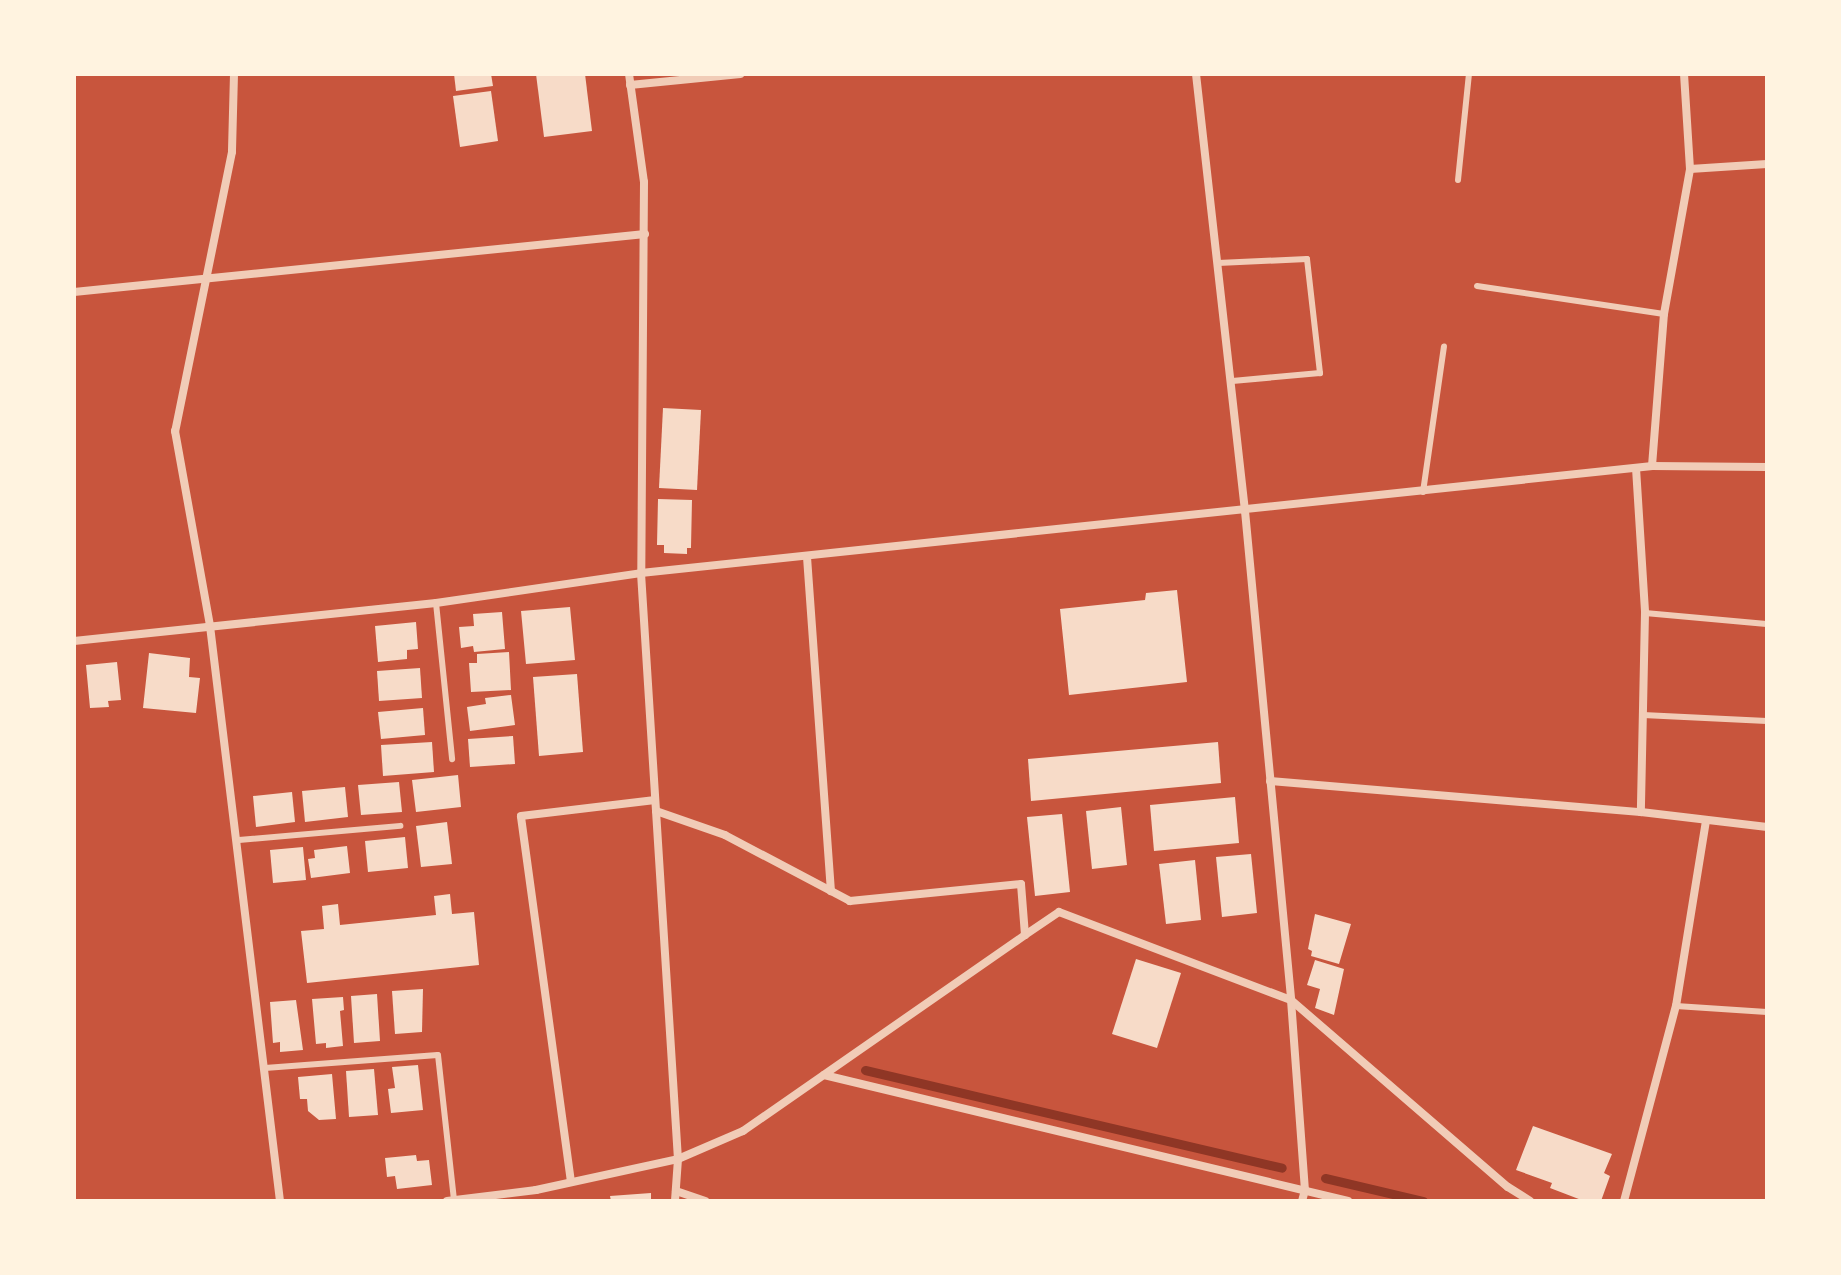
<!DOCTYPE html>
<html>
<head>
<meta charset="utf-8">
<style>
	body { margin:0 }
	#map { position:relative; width:1841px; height:1275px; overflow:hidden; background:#c8553d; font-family:"PT Sans Narrow",sans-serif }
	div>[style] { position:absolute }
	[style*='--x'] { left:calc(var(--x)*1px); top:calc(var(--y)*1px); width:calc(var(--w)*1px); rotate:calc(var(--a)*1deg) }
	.stream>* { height:9px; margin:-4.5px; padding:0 4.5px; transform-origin:4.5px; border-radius:4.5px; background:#8f3625 }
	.building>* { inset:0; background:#f7dbc8 }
	.service>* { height:6px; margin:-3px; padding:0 3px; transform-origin:3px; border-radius:3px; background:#f1ccb7 }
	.minor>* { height:8px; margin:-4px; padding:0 4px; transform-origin:4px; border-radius:4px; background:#f1ccb7 }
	span { translate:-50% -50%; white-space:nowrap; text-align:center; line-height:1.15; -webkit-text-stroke:8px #fff3e0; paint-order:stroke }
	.frame { position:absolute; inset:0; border:76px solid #fff3e0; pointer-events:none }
</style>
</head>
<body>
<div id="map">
	<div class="stream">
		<i style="--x:865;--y:1070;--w:428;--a:13.2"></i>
		<i style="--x:1325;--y:1178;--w:101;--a:13.2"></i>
	</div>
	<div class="building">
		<i style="clip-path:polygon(454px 74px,491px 74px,493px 86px,456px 91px)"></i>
		<i style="clip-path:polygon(536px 74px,585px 74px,592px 131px,544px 137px)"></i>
		<i style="clip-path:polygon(491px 91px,498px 141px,460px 147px,453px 96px)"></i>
		<i style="clip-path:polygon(663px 408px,701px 410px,697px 490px,659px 488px)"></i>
		<i style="clip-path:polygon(658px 499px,692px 500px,691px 548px,687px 548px,687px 554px,664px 553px,664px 545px,657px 545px)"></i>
		<i style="clip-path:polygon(1177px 590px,1187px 682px,1069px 695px,1060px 609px,1145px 600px,1146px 593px)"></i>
		<i style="clip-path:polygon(570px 607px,575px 660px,526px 664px,521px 611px)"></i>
		<i style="clip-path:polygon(502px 612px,505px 649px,474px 652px,473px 646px,461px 648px,459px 627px,474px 626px,473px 614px)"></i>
		<i style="clip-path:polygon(416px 622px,418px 649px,407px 650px,407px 659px,378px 662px,375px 626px)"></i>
		<i style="clip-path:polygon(509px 652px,511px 690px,471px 692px,469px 663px,477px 663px,477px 654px)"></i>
		<i style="clip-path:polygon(149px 653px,190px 658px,189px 677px,200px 678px,196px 713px,143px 708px)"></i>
		<i style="clip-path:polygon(117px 662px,121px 700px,108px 701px,109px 707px,90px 708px,86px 665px)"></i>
		<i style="clip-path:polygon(420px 668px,422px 698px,379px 701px,377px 671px)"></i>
		<i style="clip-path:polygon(577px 674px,583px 752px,539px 756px,533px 677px)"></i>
		<i style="clip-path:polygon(511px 695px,515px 725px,470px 731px,467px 707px,486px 704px,485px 698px)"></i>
		<i style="clip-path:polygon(423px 708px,425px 735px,381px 739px,378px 712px)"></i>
		<i style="clip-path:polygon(513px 736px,515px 764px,470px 767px,468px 739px)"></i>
		<i style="clip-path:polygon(432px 742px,434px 772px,383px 776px,381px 745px)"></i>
		<i style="clip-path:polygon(1218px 742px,1221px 783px,1031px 801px,1028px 759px)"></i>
		<i style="clip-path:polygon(458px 775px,461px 807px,416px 812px,412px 780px)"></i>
		<i style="clip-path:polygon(399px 782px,402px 812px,361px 815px,358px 785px)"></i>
		<i style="clip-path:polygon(345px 787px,348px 817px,305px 822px,302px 791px)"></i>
		<i style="clip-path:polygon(292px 792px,295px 822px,256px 827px,253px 796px)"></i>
		<i style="clip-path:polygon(1235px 797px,1239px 843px,1154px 851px,1150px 805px)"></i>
		<i style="clip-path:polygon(1121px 807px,1127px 865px,1092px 869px,1086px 811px)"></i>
		<i style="clip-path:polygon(1062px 814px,1070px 892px,1035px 896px,1027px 817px)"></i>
		<i style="clip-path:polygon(447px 822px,452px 864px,421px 867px,416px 826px)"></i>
		<i style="clip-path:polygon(405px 837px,408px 868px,368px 872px,365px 841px)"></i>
		<i style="clip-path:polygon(347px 846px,350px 873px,311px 878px,308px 859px,315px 858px,314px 850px)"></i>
		<i style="clip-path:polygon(303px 847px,306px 880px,273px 883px,270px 850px)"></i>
		<i style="clip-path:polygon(1251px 854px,1257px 913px,1222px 917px,1216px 857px)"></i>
		<i style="clip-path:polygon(1195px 860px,1201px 920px,1166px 924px,1159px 864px)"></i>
		<i style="clip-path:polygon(450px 894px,452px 914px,474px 912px,479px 965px,307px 983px,301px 931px,324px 929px,322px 906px,338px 904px,340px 925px,436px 915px,434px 896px)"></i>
		<i style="clip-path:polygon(1315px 914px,1351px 924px,1339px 964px,1311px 956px,1312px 951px,1308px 949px)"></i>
		<i style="clip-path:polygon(1136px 959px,1181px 973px,1157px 1048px,1112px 1034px)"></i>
		<i style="clip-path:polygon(1315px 960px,1344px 969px,1334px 1015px,1315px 1008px,1320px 989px,1307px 985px)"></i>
		<i style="clip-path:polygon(423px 989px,422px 1032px,395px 1034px,392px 991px)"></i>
		<i style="clip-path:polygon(377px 994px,380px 1041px,354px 1043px,351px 996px)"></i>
		<i style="clip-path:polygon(343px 997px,344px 1010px,340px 1011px,343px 1046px,326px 1048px,326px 1043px,316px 1044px,312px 999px)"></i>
		<i style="clip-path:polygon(296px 1000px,303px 1050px,280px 1052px,280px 1042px,273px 1043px,270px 1002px)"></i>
		<i style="clip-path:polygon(418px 1065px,423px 1110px,391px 1113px,388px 1089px,395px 1088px,392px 1067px)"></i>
		<i style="clip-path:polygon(374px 1069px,378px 1115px,349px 1117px,346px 1071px)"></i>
		<i style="clip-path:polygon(332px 1074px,336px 1119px,319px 1120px,308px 1111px,307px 1099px,300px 1099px,298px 1077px)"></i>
		<i style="clip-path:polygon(1533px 1126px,1612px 1154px,1604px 1173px,1610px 1176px,1601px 1201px,1584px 1201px,1550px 1188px,1552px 1183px,1516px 1170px)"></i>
		<i style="clip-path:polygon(416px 1155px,417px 1161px,429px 1160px,432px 1185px,397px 1189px,395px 1176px,387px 1177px,385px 1158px)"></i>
		<i style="clip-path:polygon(651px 1193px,651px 1201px,611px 1201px,610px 1196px)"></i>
	</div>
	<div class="service">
		<i style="--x:1458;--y:180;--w:107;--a:-84.1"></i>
		<i style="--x:1218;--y:263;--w:89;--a:-2.6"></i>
		<i style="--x:1307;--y:259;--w:115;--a:83.5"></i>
		<i style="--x:1320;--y:373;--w:88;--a:174.8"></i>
		<i style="--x:1477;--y:286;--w:189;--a:8.5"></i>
		<i style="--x:1423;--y:492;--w:147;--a:-81.8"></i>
		<i style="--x:436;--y:603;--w:157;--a:84.1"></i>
		<i style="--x:1645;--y:613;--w:122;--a:5.2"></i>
		<i style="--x:1643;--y:715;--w:124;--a:2.8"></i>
		<i style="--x:239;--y:840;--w:162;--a:-5"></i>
		<i style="--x:1676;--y:1006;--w:91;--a:3.8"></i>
		<i style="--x:265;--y:1068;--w:173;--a:-4.3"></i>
		<i style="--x:438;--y:1055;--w:146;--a:83.7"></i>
	</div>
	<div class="minor">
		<i style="--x:234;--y:74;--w:78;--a:91.5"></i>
		<i style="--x:232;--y:152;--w:285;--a:101.5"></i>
		<i style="--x:175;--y:431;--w:198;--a:79.8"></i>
		<i style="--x:210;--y:626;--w:579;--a:83.06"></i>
		<i style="--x:629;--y:74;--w:109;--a:82.1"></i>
		<i style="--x:644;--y:182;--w:391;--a:90.4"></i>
		<i style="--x:641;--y:573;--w:587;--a:86.39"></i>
		<i style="--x:678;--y:1159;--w:42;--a:94.1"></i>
		<i style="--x:1196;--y:74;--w:440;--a:83.6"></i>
		<i style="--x:1245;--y:511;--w:491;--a:84.6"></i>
		<i style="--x:1291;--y:1000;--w:191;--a:85.8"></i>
		<i style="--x:1305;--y:1190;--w:11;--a:105"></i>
		<i style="--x:630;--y:85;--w:111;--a:-5.7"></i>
		<i style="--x:1690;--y:169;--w:77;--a:-3.7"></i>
		<i style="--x:74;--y:292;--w:574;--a:-5.8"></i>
		<i style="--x:1652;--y:466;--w:152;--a:-85.5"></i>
		<i style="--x:1664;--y:314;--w:147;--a:-79.8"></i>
		<i style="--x:1690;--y:169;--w:95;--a:-93.6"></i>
		<i style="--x:1636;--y:468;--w:145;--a:86.4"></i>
		<i style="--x:1645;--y:613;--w:199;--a:91.2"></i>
		<i style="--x:807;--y:557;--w:335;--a:85.9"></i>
		<i style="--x:74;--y:641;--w:364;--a:-6"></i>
		<i style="--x:436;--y:603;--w:207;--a:-8.3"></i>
		<i style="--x:641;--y:573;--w:1017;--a:-6.04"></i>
		<i style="--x:1652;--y:466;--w:115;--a:0.5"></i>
		<i style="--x:1270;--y:781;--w:372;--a:4.8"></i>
		<i style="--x:1641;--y:812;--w:127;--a:6.8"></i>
		<i style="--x:1025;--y:935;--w:41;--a:-34.1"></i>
		<i style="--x:1059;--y:912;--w:248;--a:20.8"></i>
		<i style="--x:1291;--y:1000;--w:286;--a:40.8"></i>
		<i style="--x:1508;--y:1187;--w:26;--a:32"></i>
		<i style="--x:824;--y:1075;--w:539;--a:13.52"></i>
		<i style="--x:571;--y:1182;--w:369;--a:-97.8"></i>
		<i style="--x:521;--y:816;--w:135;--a:-6.8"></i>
		<i style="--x:676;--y:1191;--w:31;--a:19"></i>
		<i style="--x:447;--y:1201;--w:90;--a:-7"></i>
		<i style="--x:536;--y:1190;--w:145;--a:-12.3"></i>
		<i style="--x:678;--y:1159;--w:71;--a:-23.3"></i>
		<i style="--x:743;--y:1131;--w:343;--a:-34.8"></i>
		<i style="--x:1025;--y:935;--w:51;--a:-94.5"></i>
		<i style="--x:1021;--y:884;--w:172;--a:174.3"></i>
		<i style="--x:850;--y:901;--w:141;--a:-152.2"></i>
		<i style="--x:725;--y:835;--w:73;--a:-160.8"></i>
		<i style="--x:1624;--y:1201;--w:202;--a:-75.1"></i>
		<i style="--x:1676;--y:1006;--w:188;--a:-80.8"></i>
	</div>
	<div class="frame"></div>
</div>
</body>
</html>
